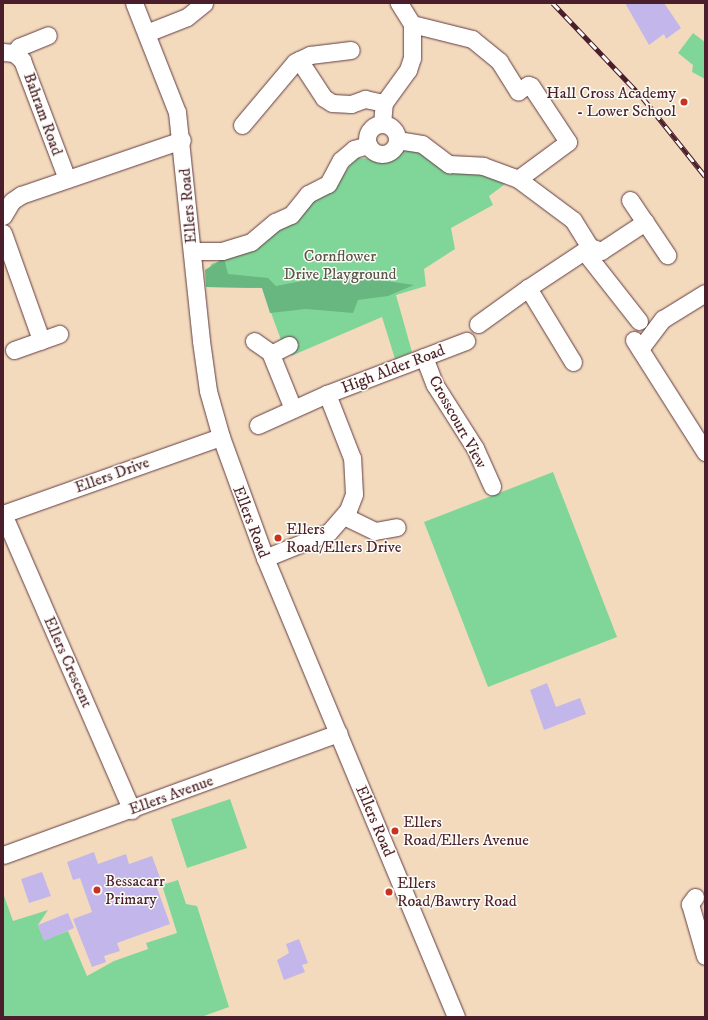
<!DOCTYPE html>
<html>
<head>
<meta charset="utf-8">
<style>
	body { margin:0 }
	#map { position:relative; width:708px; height:1020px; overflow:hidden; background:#f3dabd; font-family:"IM FELL DW Pica",serif }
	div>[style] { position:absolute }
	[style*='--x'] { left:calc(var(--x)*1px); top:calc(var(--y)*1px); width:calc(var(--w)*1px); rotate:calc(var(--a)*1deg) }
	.green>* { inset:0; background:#80d699 }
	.forest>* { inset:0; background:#68b781 }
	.building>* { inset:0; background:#c3b6ea }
	.roads { filter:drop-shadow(0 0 1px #633b41) drop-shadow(0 0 1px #633b41) }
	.minor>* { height:17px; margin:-8.5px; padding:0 8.5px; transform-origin:8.5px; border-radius:8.5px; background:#fff }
	.minor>.ring { margin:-8.5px; padding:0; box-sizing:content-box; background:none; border:17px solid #fff; border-radius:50% }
	.rail>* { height:4.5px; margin-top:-2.25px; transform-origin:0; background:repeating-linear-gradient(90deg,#fdfcf7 0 9px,#4a1f2b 0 18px); box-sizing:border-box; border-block:1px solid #4a1f2b }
	.dots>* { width:11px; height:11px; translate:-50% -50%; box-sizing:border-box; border:2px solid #fdfcf7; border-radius:50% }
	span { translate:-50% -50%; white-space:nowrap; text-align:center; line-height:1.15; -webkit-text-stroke:3px #fdfcf7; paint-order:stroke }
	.poi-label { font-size:16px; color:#4a1f2b }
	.right { translate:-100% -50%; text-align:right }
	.left { translate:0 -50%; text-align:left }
	.street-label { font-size:16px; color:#4a1f2b }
	.park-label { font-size:16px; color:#5a564c }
	.frame { position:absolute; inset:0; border:4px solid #4a1f2b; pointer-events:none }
</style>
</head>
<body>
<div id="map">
	<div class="green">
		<i style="clip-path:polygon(693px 33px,705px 42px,705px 79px,692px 72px,693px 65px,678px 53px)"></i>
		<i style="clip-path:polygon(412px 148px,443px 168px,477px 172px,508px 182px,489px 196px,493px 205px,451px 228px,455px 249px,424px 269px,426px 286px,396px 295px,412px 352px,395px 359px,382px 317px,291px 356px,299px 344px,281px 340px,262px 288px,206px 287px,211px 264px,253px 250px,311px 202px,332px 191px,355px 158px,383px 159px)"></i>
		<i style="clip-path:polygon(553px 472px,617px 637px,488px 687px,424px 522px)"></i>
		<i style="clip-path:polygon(230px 799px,247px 848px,187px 868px,171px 819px)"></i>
		<i style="clip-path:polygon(178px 880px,186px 904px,197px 906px,229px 1007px,201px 1017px,3px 1017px,3px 893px,13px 921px,48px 910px,38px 925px,44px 940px,68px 931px,87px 976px,114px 961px,148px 949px,146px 943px,177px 933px,162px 885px)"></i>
	</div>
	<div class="forest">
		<i style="clip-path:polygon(224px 258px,228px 274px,268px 278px,276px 286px,339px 274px,414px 285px,388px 296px,358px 300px,353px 313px,306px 309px,270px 313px,262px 288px,206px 287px,205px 270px)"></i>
	</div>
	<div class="building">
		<i style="clip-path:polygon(625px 3px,664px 3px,681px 28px,666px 39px,664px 34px,649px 45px)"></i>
		<i style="clip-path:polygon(547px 683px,556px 707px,580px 698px,586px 714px,544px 730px,530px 690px)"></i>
		<i style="clip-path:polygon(94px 852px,98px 864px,126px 854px,129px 864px,152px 856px,162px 883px,156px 885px,170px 924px,117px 943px,120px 951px,104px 956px,106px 962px,92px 967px,73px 919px,92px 912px,80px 878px,73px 880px,67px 862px)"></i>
		<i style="clip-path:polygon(42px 872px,51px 896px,29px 903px,21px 879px)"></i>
		<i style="clip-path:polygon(68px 913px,74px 928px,44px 941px,38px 925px)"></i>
		<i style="clip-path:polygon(299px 939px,308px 963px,302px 965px,305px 972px,284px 980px,277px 960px,289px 953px,286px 944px)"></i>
	</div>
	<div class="roads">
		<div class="minor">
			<i style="--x:134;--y:3;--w:117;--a:68.5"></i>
			<i style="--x:177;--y:112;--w:230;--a:84"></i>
			<i style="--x:201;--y:341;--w:50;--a:82"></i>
			<i style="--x:208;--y:391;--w:48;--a:74.2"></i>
			<i style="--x:221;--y:437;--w:129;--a:70"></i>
			<i style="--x:265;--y:558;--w:497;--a:67.4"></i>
			<i style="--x:412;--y:24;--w:62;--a:14"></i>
			<i style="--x:472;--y:39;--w:35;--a:39"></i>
			<i style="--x:499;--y:61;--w:36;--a:58"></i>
			<i style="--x:518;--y:91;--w:12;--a:-31"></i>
			<i style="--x:528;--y:85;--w:3;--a:18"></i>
			<i style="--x:531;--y:86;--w:67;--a:56.5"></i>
			<i style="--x:568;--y:142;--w:62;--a:143.5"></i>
			<i style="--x:149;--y:32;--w:41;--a:-21.5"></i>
			<i style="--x:187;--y:17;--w:22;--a:-39"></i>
			<i style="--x:3;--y:52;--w:11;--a:5"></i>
			<i style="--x:14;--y:53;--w:11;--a:41"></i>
			<i style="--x:22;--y:60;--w:127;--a:69.3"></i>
			<i style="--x:14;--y:53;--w:8;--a:-50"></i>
			<i style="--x:19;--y:47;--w:31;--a:-22"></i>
			<i style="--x:299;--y:60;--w:45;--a:56.7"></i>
			<i style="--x:324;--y:98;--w:9;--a:32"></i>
			<i style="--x:332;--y:103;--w:19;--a:3"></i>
			<i style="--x:351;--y:104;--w:15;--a:-20"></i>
			<i style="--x:365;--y:99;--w:19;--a:12"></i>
			<i class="ring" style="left:367px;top:124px;width:13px;height:13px"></i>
			<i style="--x:382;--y:124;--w:21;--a:-85"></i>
			<i style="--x:384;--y:103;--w:41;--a:-54"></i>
			<i style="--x:408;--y:70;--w:13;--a:-72"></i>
			<i style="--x:412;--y:58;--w:34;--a:-90"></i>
			<i style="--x:412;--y:24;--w:25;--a:-122"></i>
			<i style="--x:242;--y:125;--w:82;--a:-49.9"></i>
			<i style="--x:295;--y:62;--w:17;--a:-25"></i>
			<i style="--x:310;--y:55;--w:41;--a:-7"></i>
			<i style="--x:397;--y:140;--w:25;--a:9"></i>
			<i style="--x:422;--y:144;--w:34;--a:37"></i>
			<i style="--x:449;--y:164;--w:34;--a:3"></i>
			<i style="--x:483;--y:166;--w:37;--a:20"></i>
			<i style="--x:518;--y:179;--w:69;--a:36.7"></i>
			<i style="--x:573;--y:220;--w:32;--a:58"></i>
			<i style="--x:630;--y:200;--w:27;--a:56"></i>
			<i style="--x:3;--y:216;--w:17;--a:-59"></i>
			<i style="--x:12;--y:201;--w:11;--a:-34"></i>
			<i style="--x:21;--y:195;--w:170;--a:-18.9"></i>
			<i style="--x:3;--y:233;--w:114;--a:70.4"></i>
			<i style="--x:590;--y:247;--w:12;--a:20"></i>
			<i style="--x:601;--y:251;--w:53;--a:-33.4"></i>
			<i style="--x:645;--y:222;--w:40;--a:56"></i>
			<i style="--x:192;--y:251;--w:30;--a:0"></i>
			<i style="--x:222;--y:251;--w:30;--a:-17"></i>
			<i style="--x:251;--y:242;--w:31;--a:-40"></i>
			<i style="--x:275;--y:222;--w:17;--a:-24"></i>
			<i style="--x:291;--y:215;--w:27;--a:-51"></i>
			<i style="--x:308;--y:194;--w:22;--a:-27"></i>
			<i style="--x:328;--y:184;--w:27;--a:-62"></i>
			<i style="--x:341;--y:160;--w:17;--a:-40"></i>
			<i style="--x:354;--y:149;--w:15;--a:-16"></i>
			<i style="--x:584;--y:251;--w:89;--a:51.8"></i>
			<i style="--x:478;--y:324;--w:62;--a:-35.8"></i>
			<i style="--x:634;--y:340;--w:133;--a:57.6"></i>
			<i style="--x:254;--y:341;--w:19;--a:35"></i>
			<i style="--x:270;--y:352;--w:61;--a:68"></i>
			<i style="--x:640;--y:349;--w:38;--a:-53"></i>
			<i style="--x:663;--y:319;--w:49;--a:-31.8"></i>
			<i style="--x:14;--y:350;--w:48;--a:-19.6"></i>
			<i style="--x:271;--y:354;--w:20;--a:-27"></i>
			<i style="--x:424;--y:357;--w:30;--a:69"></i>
			<i style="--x:435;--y:385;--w:75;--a:57.6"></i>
			<i style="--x:475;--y:448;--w:42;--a:65.9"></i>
			<i style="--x:573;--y:362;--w:87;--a:-121.3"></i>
			<i style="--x:528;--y:288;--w:74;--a:-33.5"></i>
			<i style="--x:258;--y:425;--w:76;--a:-24.2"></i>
			<i style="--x:3;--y:514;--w:323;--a:66.5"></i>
			<i style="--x:3;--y:514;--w:231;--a:-19.5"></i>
			<i style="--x:344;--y:516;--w:34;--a:26"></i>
			<i style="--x:375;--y:531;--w:22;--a:-10"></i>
			<i style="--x:265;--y:558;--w:69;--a:-22.1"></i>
			<i style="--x:329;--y:532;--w:29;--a:-49"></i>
			<i style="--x:348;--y:510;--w:17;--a:-69"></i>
			<i style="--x:354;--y:494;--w:36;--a:-93"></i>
			<i style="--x:352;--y:458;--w:69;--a:-111.3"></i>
			<i style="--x:327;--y:394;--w:149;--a:-20.9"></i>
			<i style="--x:3;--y:855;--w:357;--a:-20"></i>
			<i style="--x:695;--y:897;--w:9;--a:126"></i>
			<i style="--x:690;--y:904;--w:54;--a:73.9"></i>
		</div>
	</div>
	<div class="rail">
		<i style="--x:553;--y:3;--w:131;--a:46.5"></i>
		<i style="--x:643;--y:98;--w:100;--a:51.5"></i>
	</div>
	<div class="dots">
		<i style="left:684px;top:102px;background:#c8321e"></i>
		<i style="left:278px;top:538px;background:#c8321e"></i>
		<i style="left:395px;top:831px;background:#c8321e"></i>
		<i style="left:97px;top:890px;background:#c8321e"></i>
		<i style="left:389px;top:892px;background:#c8321e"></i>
	</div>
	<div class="poi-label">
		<span class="right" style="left:676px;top:102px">Hall Cross Academy<br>- Lower School</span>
		<span class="left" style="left:286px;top:538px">Ellers<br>Road/Ellers Drive</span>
		<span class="left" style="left:403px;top:831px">Ellers<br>Road/Ellers Avenue</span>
		<span class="left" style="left:105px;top:890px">Bessacarr<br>Primary</span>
		<span class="left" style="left:397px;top:892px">Ellers<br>Road/Bawtry Road</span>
	</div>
	<div class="street-label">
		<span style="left:43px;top:114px;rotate:70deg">Bahram Road</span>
		<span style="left:188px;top:206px;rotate:-95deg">Ellers Road</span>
		<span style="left:393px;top:369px;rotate:-21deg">High Alder Road</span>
		<span style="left:458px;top:422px;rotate:61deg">Crosscourt View</span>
		<span style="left:112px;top:475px;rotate:-20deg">Ellers Drive</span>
		<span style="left:251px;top:522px;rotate:69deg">Ellers Road</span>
		<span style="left:68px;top:662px;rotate:66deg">Ellers Crescent</span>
		<span style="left:171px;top:795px;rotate:-20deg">Ellers Avenue</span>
		<span style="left:375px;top:821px;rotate:67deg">Ellers Road</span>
	</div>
	<div class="park-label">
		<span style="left:340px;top:265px">Cornflower<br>Drive Playground</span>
	</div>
	<div class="frame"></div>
</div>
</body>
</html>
